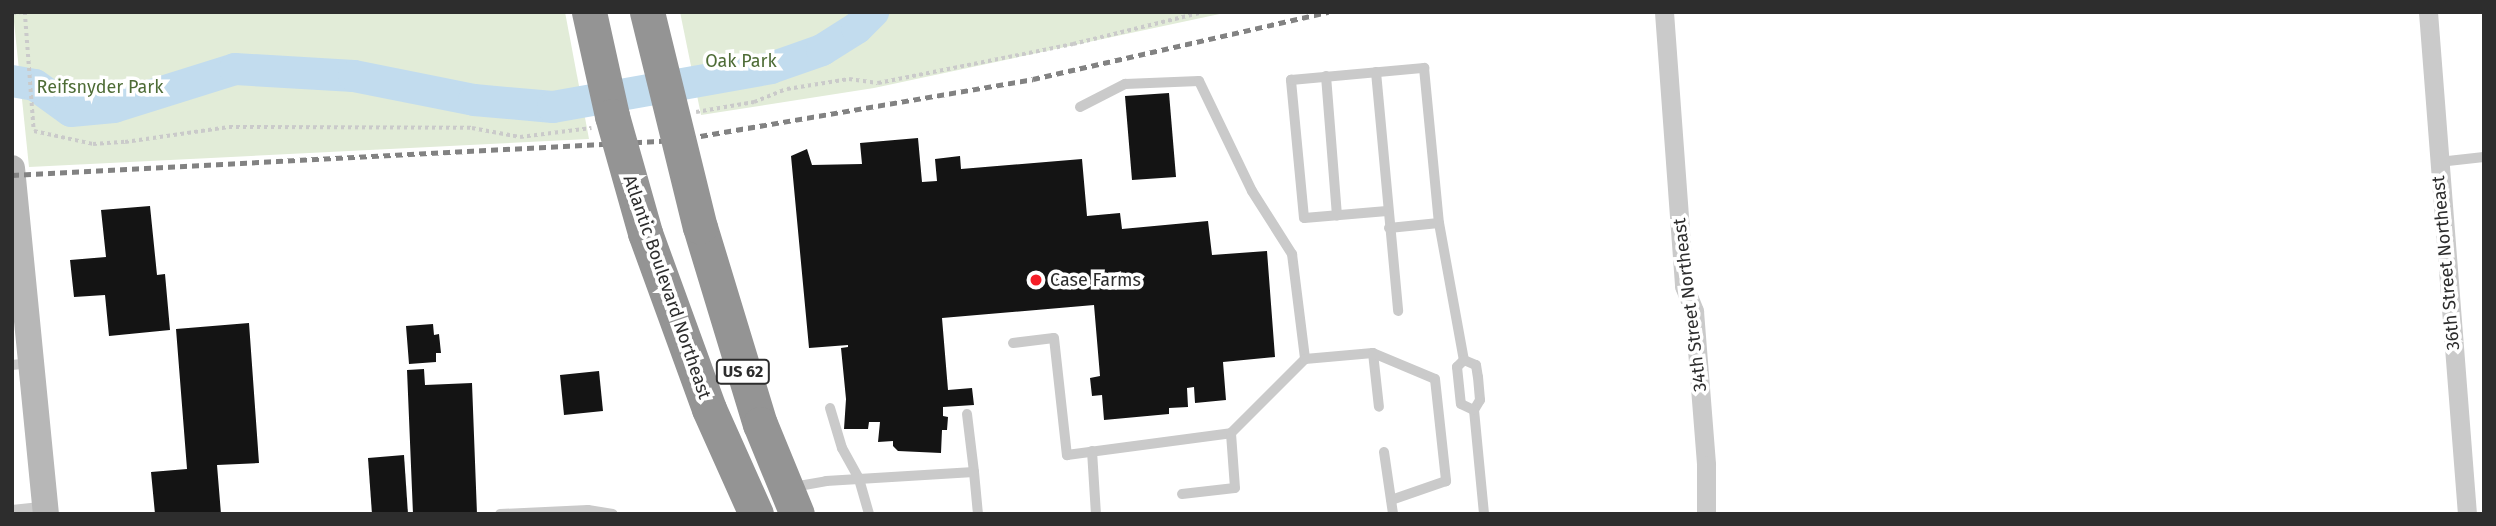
<!DOCTYPE html>
<html>
<head>
<meta charset="utf-8">
<style>
	body { margin:0 }
	#map { position:relative; width:2496px; height:526px; overflow:hidden; background:#fff; font-family:"Fira Sans",sans-serif }
	div>[style] { position:absolute }
	[style*='--x'] { left:calc(var(--x)*1px); top:calc(var(--y)*1px); width:calc(var(--w)*1px); rotate:calc(var(--a)*1deg) }
	.green>* { inset:0; background:#e2ecd8 }
	.river>* { height:32px; margin:-16px; padding:0 16px; transform-origin:16px; border-radius:16px; background:#c2dcee }
	.building>* { inset:0; background:#141414 }
	.path>* { height:3.5px; margin-top:-1.75px; transform-origin:0; background:repeating-linear-gradient(90deg,#cacaca 0 3.5px,transparent 0 7px) }
	.lane>* { height:10px; margin:-5px; padding:0 5px; transform-origin:5px; border-radius:5px; background:#cacaca }
	.street>* { height:19px; margin:-9.5px; padding:0 9.5px; transform-origin:9.5px; border-radius:9.5px; background:#cacaca }
	.secondary>* { height:26px; margin:-13px; padding:0 13px; transform-origin:13px; border-radius:13px; background:#b7b7b7 }
	.highway>* { height:35px; margin:-17.5px; padding:0 17.5px; transform-origin:17.5px; border-radius:17.5px; background:#949494 }
	.rail>* { height:5px; margin-top:-2.5px; transform-origin:0; background:repeating-linear-gradient(90deg,#828282 0 7px,transparent 0 12px) }
	.highway-bridge>* { height:35px; margin:-17.5px; padding:0 17.5px; transform-origin:17.5px; border-radius:17.5px; background:#949494 }
	.dots>* { width:19px; height:19px; translate:-50% -50%; box-sizing:border-box; border:4px solid #fff; border-radius:50% }
	span { translate:-50% -50%; white-space:nowrap; text-align:center; line-height:1.15; -webkit-text-stroke:7px #fff; paint-order:stroke }
	.shield-label span { padding:2px 5px; background:#fff; border:2px solid; border-radius:5px; -webkit-text-stroke-width:0 }
	.shield-label { font-size:16px; color:#2d2d2d; font-weight:700 }
	.park-label { font-size:18px; color:#4e6c36 }
	.street-label { font-size:18px; color:#2d2d2d }
	.poi-label { font-size:18px; color:#2d2d2d }
	.left { translate:0 -50%; text-align:left }
	.frame { position:absolute; inset:0; border:14px solid #2d2d2d; pointer-events:none }
</style>
</head>
<body>
<div id="map">
	<div class="green">
		<i style="clip-path:polygon(13px 12px,565px 12px,589px 139px,29px 167px)"></i>
		<i style="clip-path:polygon(680px 12px,1229px 12px,874px 88px,701px 115px)"></i>
	</div>
	<div class="river">
		<i style="--x:12;--y:81;--w:23;--a:10"></i>
		<i style="--x:35;--y:85;--w:44;--a:35.8"></i>
		<i style="--x:71;--y:111;--w:43;--a:-5.3"></i>
		<i style="--x:114;--y:107;--w:127;--a:-17.4"></i>
		<i style="--x:235;--y:69;--w:119;--a:3.4"></i>
		<i style="--x:354;--y:76;--w:122;--a:11.3"></i>
		<i style="--x:474;--y:100;--w:79;--a:5.1"></i>
		<i style="--x:553;--y:107;--w:221;--a:-10.1"></i>
		<i style="--x:771;--y:68;--w:54;--a:-19.4"></i>
		<i style="--x:822;--y:50;--w:41;--a:-32.2"></i>
		<i style="--x:857;--y:28;--w:23;--a:-45"></i>
	</div>
	<div class="building">
		<i style="clip-path:polygon(1169px 93px,1176px 177px,1132px 180px,1125px 96px)"></i>
		<i style="clip-path:polygon(918px 138px,922px 182px,937px 181px,935px 159px,960px 156px,961px 169px,1082px 159px,1087px 216px,1120px 213px,1122px 229px,1208px 221px,1212px 255px,1267px 251px,1275px 357px,1223px 362px,1226px 400px,1195px 403px,1194px 387px,1187px 388px,1188px 407px,1169px 408px,1169px 414px,1104px 420px,1102px 395px,1092px 396px,1090px 378px,1100px 376px,1094px 305px,942px 318px,948px 390px,972px 388px,974px 405px,943px 407px,943px 416px,948px 417px,947px 430px,942px 430px,941px 453px,898px 451px,893px 446px,893px 441px,878px 442px,880px 422px,869px 422px,868px 429px,844px 429px,846px 399px,841px 348px,848px 347px,848px 345px,809px 348px,791px 156px,807px 149px,812px 165px,862px 164px,860px 143px)"></i>
		<i style="clip-path:polygon(150px 206px,157px 275px,165px 274px,170px 330px,109px 336px,105px 295px,74px 297px,70px 260px,106px 257px,101px 210px)"></i>
		<i style="clip-path:polygon(249px 323px,259px 463px,217px 465px,221px 514px,155px 514px,151px 472px,187px 469px,176px 329px)"></i>
		<i style="clip-path:polygon(433px 324px,434px 335px,439px 334px,441px 353px,436px 353px,436px 362px,409px 364px,406px 326px)"></i>
		<i style="clip-path:polygon(424px 369px,425px 385px,472px 383px,477px 514px,413px 514px,407px 370px)"></i>
		<i style="clip-path:polygon(599px 371px,603px 411px,564px 415px,560px 375px)"></i>
		<i style="clip-path:polygon(404px 455px,408px 514px,372px 514px,368px 458px)"></i>
	</div>
	<div class="path">
		<i style="--x:25;--y:12;--w:119;--a:85.7"></i>
		<i style="--x:34;--y:131;--w:60;--a:12.4"></i>
		<i style="--x:93;--y:144;--w:32;--a:-4"></i>
		<i style="--x:125;--y:142;--w:105;--a:-8.2"></i>
		<i style="--x:229;--y:127;--w:243;--a:0.2"></i>
		<i style="--x:472;--y:128;--w:49;--a:10.6"></i>
		<i style="--x:520;--y:137;--w:72;--a:-7.2"></i>
		<i style="--x:12;--y:13;--w:11;--a:-5"></i>
		<i style="--x:696;--y:112;--w:59;--a:-9.8"></i>
		<i style="--x:754;--y:102;--w:35;--a:-22"></i>
		<i style="--x:787;--y:89;--w:63;--a:-9.2"></i>
		<i style="--x:849;--y:79;--w:29;--a:8"></i>
		<i style="--x:878;--y:83;--w:199;--a:-11.3"></i>
		<i style="--x:1073;--y:44;--w:134;--a:-13.8"></i>
	</div>
	<div class="lane">
		<i style="--x:1376;--y:72;--w:240;--a:84.7"></i>
		<i style="--x:1326;--y:76;--w:140;--a:85.5"></i>
		<i style="--x:1080;--y:107;--w:51;--a:-27.1"></i>
		<i style="--x:1125;--y:84;--w:74;--a:-2.3"></i>
		<i style="--x:1199;--y:81;--w:122;--a:64.3"></i>
		<i style="--x:1252;--y:191;--w:75;--a:57.6"></i>
		<i style="--x:1292;--y:254;--w:106;--a:82.9"></i>
		<i style="--x:2439;--y:162;--w:45;--a:-6.3"></i>
		<i style="--x:1387;--y:211;--w:83;--a:175.2"></i>
		<i style="--x:1304;--y:218;--w:139;--a:-95.4"></i>
		<i style="--x:1291;--y:80;--w:134;--a:-5.2"></i>
		<i style="--x:1424;--y:68;--w:156;--a:84.5"></i>
		<i style="--x:1439;--y:223;--w:139;--a:79.7"></i>
		<i style="--x:1389;--y:228;--w:50;--a:-5.7"></i>
		<i style="--x:1013;--y:343;--w:41;--a:-7"></i>
		<i style="--x:1054;--y:338;--w:118;--a:83.7"></i>
		<i style="--x:1067;--y:455;--w:165;--a:-7.6"></i>
		<i style="--x:1231;--y:433;--w:105;--a:-45"></i>
		<i style="--x:1305;--y:359;--w:68;--a:-5"></i>
		<i style="--x:1373;--y:353;--w:54;--a:83.7"></i>
		<i style="--x:1373;--y:353;--w:67;--a:22.8"></i>
		<i style="--x:1435;--y:379;--w:103;--a:83.8"></i>
		<i style="--x:1446;--y:481;--w:58;--a:160.9"></i>
		<i style="--x:1464;--y:360;--w:13;--a:23"></i>
		<i style="--x:1476;--y:365;--w:12;--a:81"></i>
		<i style="--x:1478;--y:377;--w:23;--a:85"></i>
		<i style="--x:1480;--y:400;--w:12;--a:121"></i>
		<i style="--x:1474;--y:410;--w:104;--a:84.5"></i>
		<i style="--x:1464;--y:360;--w:10;--a:135"></i>
		<i style="--x:1457;--y:367;--w:37;--a:84"></i>
		<i style="--x:1461;--y:404;--w:14;--a:25"></i>
		<i style="--x:12;--y:365;--w:19;--a:-6"></i>
		<i style="--x:830;--y:408;--w:42;--a:73.3"></i>
		<i style="--x:842;--y:448;--w:35;--a:61"></i>
		<i style="--x:859;--y:479;--w:36;--a:74"></i>
		<i style="--x:967;--y:414;--w:58;--a:83.1"></i>
		<i style="--x:1092;--y:451;--w:63;--a:86.4"></i>
		<i style="--x:1384;--y:452;--w:63;--a:81.7"></i>
		<i style="--x:793;--y:487;--w:34;--a:-10"></i>
		<i style="--x:826;--y:481;--w:148;--a:-3.5"></i>
		<i style="--x:974;--y:472;--w:42;--a:84.6"></i>
		<i style="--x:1182;--y:494;--w:53;--a:-6.5"></i>
		<i style="--x:1235;--y:488;--w:55;--a:-94.2"></i>
		<i style="--x:12;--y:510;--w:31;--a:-6"></i>
		<i style="--x:500;--y:514;--w:88;--a:-2.6"></i>
		<i style="--x:588;--y:510;--w:25;--a:9"></i>
	</div>
	<div class="street">
		<i style="--x:1664;--y:12;--w:275;--a:85.8"></i>
		<i style="--x:1684;--y:286;--w:27;--a:68"></i>
		<i style="--x:1694;--y:311;--w:154;--a:85.5"></i>
		<i style="--x:1706;--y:465;--w:49;--a:90"></i>
		<i style="--x:2428;--y:12;--w:504;--a:85.56"></i>
	</div>
	<div class="secondary">
		<i style="--x:12;--y:168;--w:348;--a:84.4"></i>
	</div>
	<div class="highway">
		<i style="--x:700;--y:227;--w:206;--a:73.1"></i>
		<i style="--x:760;--y:424;--w:97;--a:67.7"></i>
		<i style="--x:645;--y:233;--w:187;--a:70"></i>
		<i style="--x:709;--y:409;--w:115;--a:65.9"></i>
	</div>
	<div class="rail">
		<i style="--x:12;--y:175;--w:666;--a:-3.01"></i>
		<i style="--x:677;--y:140;--w:361;--a:-9.7"></i>
		<i style="--x:1033;--y:79;--w:303;--a:-12.8"></i>
	</div>
	<div class="highway-bridge">
		<i style="--x:589;--y:12;--w:107;--a:77.5"></i>
		<i style="--x:612;--y:116;--w:122;--a:74.2"></i>
		<i style="--x:647;--y:12;--w:221;--a:76.2"></i>
	</div>
	<div class="dots">
		<i style="left:1036px;top:280px;background:#f51d27"></i>
	</div>
	<div class="shield-label">
		<span style="left:743px;top:372px">US 62</span>
	</div>
	<div class="park-label">
		<span style="left:741px;top:61px">Oak Park</span>
		<span style="left:100px;top:87px">Reifsnyder Park</span>
	</div>
	<div class="street-label">
		<span style="left:2446px;top:263px;rotate:-95deg">36th Street Northeast</span>
		<span style="left:667px;top:287px;rotate:71deg">Atlantic Boulevard Northeast</span>
		<span style="left:1690px;top:305px;rotate:-97deg">34th Street Northeast</span>
	</div>
	<div class="poi-label">
		<span class="left" style="left:1050px;top:280px">Case Farms</span>
	</div>
	<div class="frame"></div>
</div>
</body>
</html>
